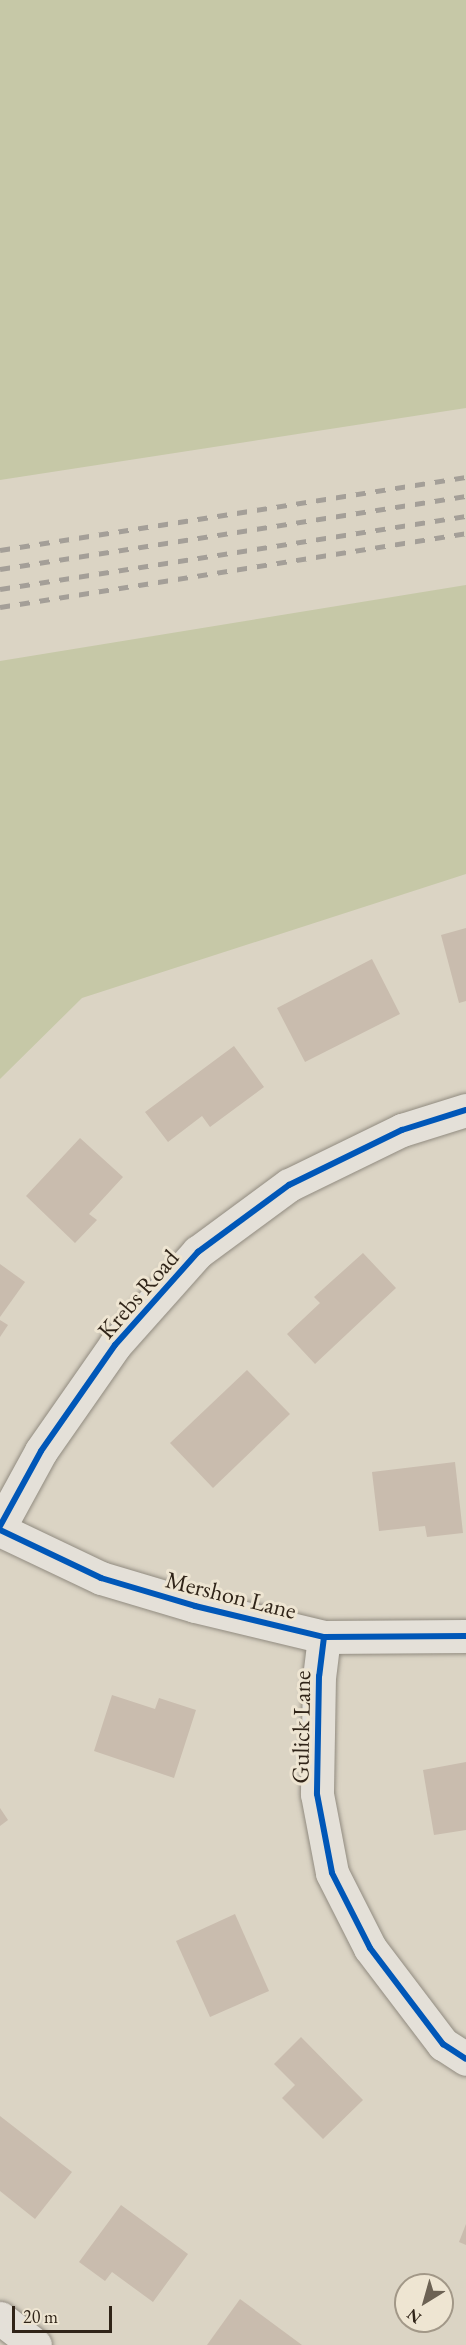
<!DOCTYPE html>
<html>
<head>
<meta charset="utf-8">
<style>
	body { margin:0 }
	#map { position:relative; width:466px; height:2345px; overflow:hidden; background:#dbd4c4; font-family:"EB Garamond",serif }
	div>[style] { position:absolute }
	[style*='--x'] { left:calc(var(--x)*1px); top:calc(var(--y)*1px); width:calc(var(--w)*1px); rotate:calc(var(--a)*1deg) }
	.green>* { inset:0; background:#c6c8a7 }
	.building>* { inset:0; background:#c9bcae }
	.roads { filter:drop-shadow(0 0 2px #918b80) drop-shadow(0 0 2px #918b80) }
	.street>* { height:33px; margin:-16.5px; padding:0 16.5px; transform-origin:16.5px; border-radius:16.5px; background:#e4e0d8 }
	.rail>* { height:4.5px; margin-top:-2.25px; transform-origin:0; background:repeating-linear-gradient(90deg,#a49f98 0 10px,transparent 0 20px) }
	.cycleway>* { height:6px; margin:-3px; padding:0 3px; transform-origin:3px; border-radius:3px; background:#0057b8 }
	span { translate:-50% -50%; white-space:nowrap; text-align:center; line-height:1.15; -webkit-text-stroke:6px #eee5d2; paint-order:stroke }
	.street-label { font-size:24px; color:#302418 }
	.north { position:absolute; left:394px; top:2273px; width:60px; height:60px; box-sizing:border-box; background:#eee5d2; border:2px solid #a29888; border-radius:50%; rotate:217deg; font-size:16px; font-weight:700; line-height:24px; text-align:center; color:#302418 }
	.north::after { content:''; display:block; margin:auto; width:21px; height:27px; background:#6c6254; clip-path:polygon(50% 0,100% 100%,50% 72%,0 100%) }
	.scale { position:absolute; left:12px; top:2306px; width:100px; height:27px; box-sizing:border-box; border:3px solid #302418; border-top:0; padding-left:8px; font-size:18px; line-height:21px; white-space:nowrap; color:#302418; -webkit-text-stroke:4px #eee5d2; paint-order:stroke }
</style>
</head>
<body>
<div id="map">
	<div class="green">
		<i style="clip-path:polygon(0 0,466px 0,466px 408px,0 480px)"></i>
		<i style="clip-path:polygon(466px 585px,466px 874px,82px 998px,0 1079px,0 661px)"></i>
	</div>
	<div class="building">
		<i style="clip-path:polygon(466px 928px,466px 1001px,459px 1003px,441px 935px)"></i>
		<i style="clip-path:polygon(372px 959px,400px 1014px,305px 1062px,277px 1008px)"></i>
		<i style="clip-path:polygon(234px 1046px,264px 1087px,210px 1127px,202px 1116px,168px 1142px,145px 1112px)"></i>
		<i style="clip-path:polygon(80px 1138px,123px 1177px,89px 1214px,97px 1220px,75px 1243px,26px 1196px)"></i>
		<i style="clip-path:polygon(363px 1253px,396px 1288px,315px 1364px,287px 1334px,320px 1303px,314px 1297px)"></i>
		<i style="clip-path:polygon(0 1264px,25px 1282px,0 1317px)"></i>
		<i style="clip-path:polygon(0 1320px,8px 1325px,0 1337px)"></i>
		<i style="clip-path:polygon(247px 1370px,290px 1414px,213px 1488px,170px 1443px)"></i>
		<i style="clip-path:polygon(455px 1462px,463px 1533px,427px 1537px,425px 1526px,379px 1531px,372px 1472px)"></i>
		<i style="clip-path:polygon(112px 1695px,155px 1709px,159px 1698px,196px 1710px,174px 1778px,94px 1751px)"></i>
		<i style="clip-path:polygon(466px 1762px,466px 1830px,434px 1835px,423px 1770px)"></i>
		<i style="clip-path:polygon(0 1808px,8px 1820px,0 1826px)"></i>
		<i style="clip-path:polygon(235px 1914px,269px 1991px,210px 2017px,176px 1941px)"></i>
		<i style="clip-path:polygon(301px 2037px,363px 2100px,323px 2139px,282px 2098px,295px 2085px,274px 2064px)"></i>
		<i style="clip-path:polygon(0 2116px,72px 2172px,35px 2219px,0 2191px)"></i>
		<i style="clip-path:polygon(121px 2205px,188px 2254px,153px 2302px,112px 2272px,105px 2281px,79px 2262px)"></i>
		<i style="clip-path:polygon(466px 2224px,466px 2245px,459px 2242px)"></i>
		<i style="clip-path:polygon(240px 2299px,302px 2345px,207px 2345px)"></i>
	</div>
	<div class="roads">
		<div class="street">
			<i style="--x:0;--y:1526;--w:85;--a:-61.3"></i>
			<i style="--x:41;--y:1451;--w:129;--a:-55.1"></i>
			<i style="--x:115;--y:1345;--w:125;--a:-48.3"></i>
			<i style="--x:198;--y:1252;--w:113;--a:-36.4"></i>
			<i style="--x:289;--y:1185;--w:126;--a:-26"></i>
			<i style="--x:402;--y:1130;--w:67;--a:-17.4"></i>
			<i style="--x:0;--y:1530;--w:112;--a:25.4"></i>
			<i style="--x:101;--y:1578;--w:98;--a:16.6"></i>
			<i style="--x:195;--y:1606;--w:133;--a:13.5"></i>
			<i style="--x:324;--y:1637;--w:142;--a:-0.4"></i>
			<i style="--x:324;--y:1637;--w:39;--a:97"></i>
			<i style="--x:319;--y:1676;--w:118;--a:91"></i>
			<i style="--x:317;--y:1794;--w:80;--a:79.2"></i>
			<i style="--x:332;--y:1873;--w:84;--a:63.1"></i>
			<i style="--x:370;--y:1948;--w:121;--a:52.8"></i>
			<i style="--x:443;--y:2044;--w:27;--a:33"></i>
			<i style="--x:0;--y:2318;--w:44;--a:37.6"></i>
		</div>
	</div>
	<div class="rail">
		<i style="--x:0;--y:550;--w:472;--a:-8.9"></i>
		<i style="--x:0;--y:569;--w:472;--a:-8.9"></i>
		<i style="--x:0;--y:589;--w:472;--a:-8.9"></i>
		<i style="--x:0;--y:607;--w:472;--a:-9"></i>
	</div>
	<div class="cycleway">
		<i style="--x:0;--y:1526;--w:85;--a:-61.3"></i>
		<i style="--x:41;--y:1451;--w:129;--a:-55.1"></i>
		<i style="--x:115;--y:1345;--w:125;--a:-48.3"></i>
		<i style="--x:198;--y:1252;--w:113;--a:-36.4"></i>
		<i style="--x:289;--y:1185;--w:126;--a:-26"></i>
		<i style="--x:402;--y:1130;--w:67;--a:-17.4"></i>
		<i style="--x:0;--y:1530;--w:112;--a:25.4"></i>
		<i style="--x:101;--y:1578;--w:98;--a:16.6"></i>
		<i style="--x:195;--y:1606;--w:133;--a:13.5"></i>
		<i style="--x:324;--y:1637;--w:142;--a:-0.4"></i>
		<i style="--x:324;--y:1637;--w:39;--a:97"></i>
		<i style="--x:319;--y:1676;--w:118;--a:91"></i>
		<i style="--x:317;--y:1794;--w:80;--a:79.2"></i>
		<i style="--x:332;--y:1873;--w:84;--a:63.1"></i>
		<i style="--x:370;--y:1948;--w:121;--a:52.8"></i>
		<i style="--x:443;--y:2044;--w:27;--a:33"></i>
	</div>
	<div class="street-label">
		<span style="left:138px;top:1294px;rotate:-49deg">Krebs Road</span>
		<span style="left:231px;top:1595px;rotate:14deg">Mershon Lane</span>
		<span style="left:301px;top:1727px;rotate:-89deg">Gulick Lane</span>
	</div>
	<div class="north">N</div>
	<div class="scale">20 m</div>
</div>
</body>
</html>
